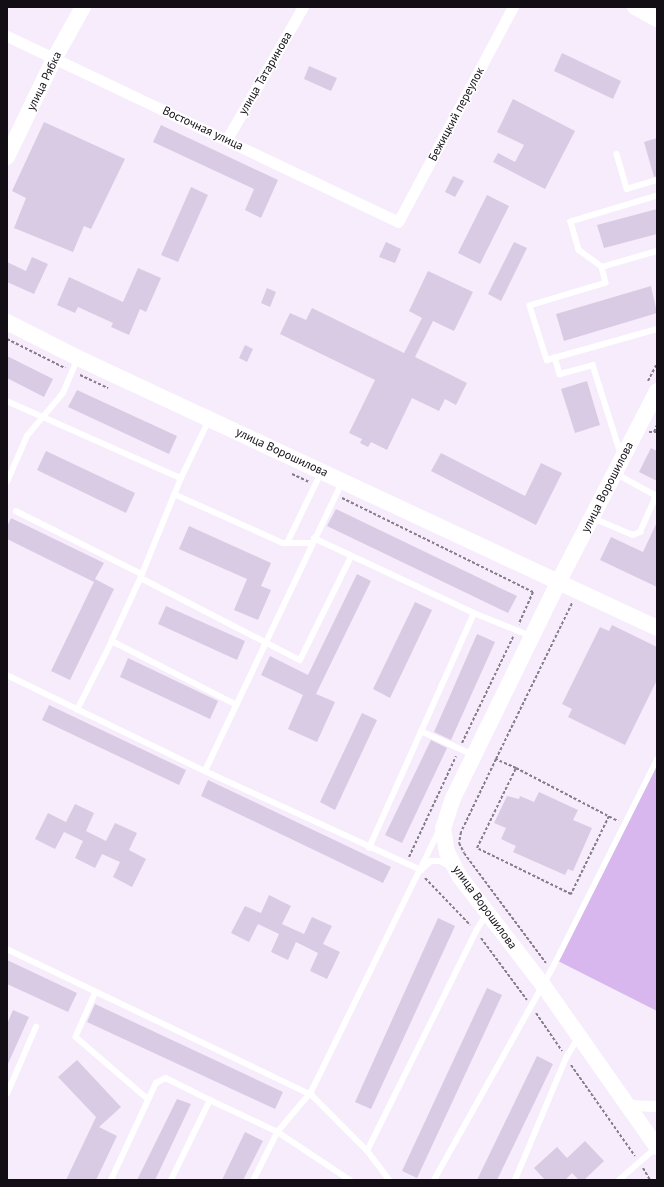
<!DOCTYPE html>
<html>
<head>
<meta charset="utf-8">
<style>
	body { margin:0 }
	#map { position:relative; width:664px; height:1187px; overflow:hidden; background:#f6ecfc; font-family:"PT Sans",sans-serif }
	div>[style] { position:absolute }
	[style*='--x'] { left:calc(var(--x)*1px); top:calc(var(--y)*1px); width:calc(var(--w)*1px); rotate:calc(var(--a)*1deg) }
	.green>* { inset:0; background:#d8b6ee }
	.building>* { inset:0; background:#dacbe4 }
	.path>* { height:2px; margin-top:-1px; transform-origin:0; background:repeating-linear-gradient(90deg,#857d89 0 3px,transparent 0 5px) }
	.lane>* { height:5.5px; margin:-2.75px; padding:0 2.75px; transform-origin:2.75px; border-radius:2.75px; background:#fff }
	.street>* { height:11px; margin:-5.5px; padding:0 5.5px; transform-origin:5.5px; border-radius:5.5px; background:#fff }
	.secondary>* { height:16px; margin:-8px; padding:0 8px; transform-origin:8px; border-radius:8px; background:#fff }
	span { translate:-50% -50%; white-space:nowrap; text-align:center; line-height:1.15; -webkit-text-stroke:3px #fff; paint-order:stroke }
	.street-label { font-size:12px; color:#130e16 }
	.frame { position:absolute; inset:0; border:8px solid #130e16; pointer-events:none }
</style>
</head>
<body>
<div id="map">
	<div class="green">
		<i style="clip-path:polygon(657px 753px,657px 1011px,554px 959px)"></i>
	</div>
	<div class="building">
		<i style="clip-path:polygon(562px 53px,621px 81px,613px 99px,554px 71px)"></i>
		<i style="clip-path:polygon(309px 66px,337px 78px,331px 91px,304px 79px)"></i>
		<i style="clip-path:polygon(513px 99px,575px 131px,545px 189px,493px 162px,498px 153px,515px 162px,524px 145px,497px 132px)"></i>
		<i style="clip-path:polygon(44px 122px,125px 159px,91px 229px,84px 226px,73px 252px,14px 228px,26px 198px,12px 191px)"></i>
		<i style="clip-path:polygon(161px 125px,278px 180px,261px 218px,245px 210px,254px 189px,153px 142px)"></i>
		<i style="clip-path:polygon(657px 138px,657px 176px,654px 177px,644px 142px)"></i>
		<i style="clip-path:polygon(453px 176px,464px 181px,455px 197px,445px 192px)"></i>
		<i style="clip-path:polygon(191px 187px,208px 195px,178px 262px,161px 255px)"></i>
		<i style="clip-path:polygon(487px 195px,509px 206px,480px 264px,458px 253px)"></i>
		<i style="clip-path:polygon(657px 209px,657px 234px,604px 248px,597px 225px)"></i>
		<i style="clip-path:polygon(386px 242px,401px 249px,395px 263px,379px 257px)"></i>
		<i style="clip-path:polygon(514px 242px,527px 248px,501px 301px,488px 294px)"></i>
		<i style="clip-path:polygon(32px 257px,48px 264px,34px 294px,7px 282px,7px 262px,26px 271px)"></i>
		<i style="clip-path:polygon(138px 268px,161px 278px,146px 312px,140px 309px,129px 335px,111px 327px,113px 323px,78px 307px,75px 313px,57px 305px,69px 277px,123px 302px)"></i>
		<i style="clip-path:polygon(428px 271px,473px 292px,454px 331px,433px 321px,415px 357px,467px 383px,456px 405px,445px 399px,439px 411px,412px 398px,387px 450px,371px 442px,368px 447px,360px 443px,362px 439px,349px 433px,375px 380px,280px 334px,290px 313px,306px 320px,312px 308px,404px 353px,422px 318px,409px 311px)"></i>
		<i style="clip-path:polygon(651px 286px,657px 313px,564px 341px,556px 314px)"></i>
		<i style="clip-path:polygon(267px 288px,276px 292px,270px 307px,261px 303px)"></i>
		<i style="clip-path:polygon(245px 345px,253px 349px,247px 362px,239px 358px)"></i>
		<i style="clip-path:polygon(7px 356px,53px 379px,44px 397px,7px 378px)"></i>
		<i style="clip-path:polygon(587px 381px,600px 425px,575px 433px,561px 389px)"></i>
		<i style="clip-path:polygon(77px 390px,177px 436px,169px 454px,68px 407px)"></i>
		<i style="clip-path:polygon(651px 448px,657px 451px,657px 481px,639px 472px)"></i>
		<i style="clip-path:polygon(46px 451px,135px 493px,126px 513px,37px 470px)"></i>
		<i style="clip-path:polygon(441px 453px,525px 496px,541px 463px,562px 473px,536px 525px,431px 471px)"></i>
		<i style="clip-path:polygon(336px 509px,517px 596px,508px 613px,327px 526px)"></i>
		<i style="clip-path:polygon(11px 518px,104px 563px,95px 579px,114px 589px,70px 680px,51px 671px,94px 582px,7px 539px,7px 527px)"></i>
		<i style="clip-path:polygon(657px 522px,657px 587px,600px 560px,611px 537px,643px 552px)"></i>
		<i style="clip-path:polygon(189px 526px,271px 563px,261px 586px,271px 590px,258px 620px,234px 610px,247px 579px,179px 549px)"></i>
		<i style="clip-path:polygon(357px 574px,371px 581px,316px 694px,335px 702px,317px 742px,288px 729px,303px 695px,261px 675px,270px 656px,308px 675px)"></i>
		<i style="clip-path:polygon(415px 602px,432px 610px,390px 698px,373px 689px)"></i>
		<i style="clip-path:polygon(166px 606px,245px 641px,237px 660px,158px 624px)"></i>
		<i style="clip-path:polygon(612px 625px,657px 647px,657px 680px,625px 745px,568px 717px,572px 709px,562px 704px,600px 627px,609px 631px)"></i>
		<i style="clip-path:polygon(477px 634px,495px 642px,451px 740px,434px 732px)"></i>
		<i style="clip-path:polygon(128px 658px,218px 701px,210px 719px,120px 677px)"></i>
		<i style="clip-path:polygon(49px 705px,186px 770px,179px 785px,42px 720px)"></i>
		<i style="clip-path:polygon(362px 713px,377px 720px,335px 810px,320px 802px)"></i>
		<i style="clip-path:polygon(431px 740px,447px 748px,402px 843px,385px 835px)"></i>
		<i style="clip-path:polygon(208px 780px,391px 867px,383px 883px,201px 796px)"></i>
		<i style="clip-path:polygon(539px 792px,578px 810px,573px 820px,592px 828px,573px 871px,568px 869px,565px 875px,513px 852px,516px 846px,501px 839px,506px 828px,494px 823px,507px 796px,519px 799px,520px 796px,534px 802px)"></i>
		<i style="clip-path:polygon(75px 804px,94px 813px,86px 831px,106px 841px,115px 823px,137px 833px,129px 850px,146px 859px,132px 887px,113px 877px,120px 862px,102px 854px,95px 868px,75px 858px,83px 841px,64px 832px,55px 849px,35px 839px,48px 813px,66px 822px)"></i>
		<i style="clip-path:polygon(269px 895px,291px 906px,282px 924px,304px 934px,312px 917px,332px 926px,323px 944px,340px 952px,327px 979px,310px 971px,318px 953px,296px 942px,288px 960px,271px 952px,279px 934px,258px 924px,249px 942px,231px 933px,245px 906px,261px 913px)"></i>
		<i style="clip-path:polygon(438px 918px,455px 926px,371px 1109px,355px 1102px)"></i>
		<i style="clip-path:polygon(7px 960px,77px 993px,68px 1012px,7px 984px)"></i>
		<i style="clip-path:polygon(487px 988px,502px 995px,417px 1178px,402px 1171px)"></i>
		<i style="clip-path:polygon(95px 1004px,283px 1092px,275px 1109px,87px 1022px)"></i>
		<i style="clip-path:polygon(13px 1010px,29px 1017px,7px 1066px,7px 1024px)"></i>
		<i style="clip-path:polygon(537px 1056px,553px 1064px,497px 1180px,477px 1180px)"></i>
		<i style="clip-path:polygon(77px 1060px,121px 1107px,99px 1127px,117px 1136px,96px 1180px,66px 1180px,96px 1117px,58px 1077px)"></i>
		<i style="clip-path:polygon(177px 1099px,191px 1104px,155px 1180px,137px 1180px)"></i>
		<i style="clip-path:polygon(245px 1132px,263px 1141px,243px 1180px,222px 1180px)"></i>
		<i style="clip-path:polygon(585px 1141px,604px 1161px,584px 1180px,579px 1180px,572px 1173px,565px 1180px,545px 1180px,534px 1168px,557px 1147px,567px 1158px)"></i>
	</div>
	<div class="path">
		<i style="--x:7;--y:339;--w:65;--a:26.6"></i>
		<i style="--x:80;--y:375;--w:31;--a:25"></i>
		<i style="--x:648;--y:381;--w:20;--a:-63"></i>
		<i style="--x:649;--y:432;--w:8;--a:0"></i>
		<i style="--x:654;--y:432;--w:8;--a:-67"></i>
		<i style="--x:292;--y:474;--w:19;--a:25"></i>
		<i style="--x:342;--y:498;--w:213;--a:26.2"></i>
		<i style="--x:533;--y:592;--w:35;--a:114"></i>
		<i style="--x:462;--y:743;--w:118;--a:-64.3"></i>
		<i style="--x:496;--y:759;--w:81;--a:115.6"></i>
		<i style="--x:461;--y:832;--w:11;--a:100"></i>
		<i style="--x:459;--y:843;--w:11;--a:63"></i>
		<i style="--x:464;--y:853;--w:137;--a:53.3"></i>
		<i style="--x:516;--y:768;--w:22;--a:-156"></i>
		<i style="--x:496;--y:759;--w:174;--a:-64"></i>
		<i style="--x:609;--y:816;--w:87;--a:116"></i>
		<i style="--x:571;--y:894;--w:105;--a:-153.9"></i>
		<i style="--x:477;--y:848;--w:89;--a:-64"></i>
		<i style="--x:516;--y:768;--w:115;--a:27.5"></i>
		<i style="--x:409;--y:857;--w:111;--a:-65"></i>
		<i style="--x:425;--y:878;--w:65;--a:46.2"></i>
		<i style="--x:481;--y:938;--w:77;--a:53.4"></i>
		<i style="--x:536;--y:1013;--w:46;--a:55.6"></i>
		<i style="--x:571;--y:1065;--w:111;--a:54.9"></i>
		<i style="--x:643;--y:1168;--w:14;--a:60"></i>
	</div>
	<div class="lane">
		<i style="--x:617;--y:154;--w:36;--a:74"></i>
		<i style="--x:627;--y:189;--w:31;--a:-17"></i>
		<i style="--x:657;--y:196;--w:90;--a:163.2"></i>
		<i style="--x:571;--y:222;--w:29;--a:74"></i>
		<i style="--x:579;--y:250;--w:29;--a:36"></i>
		<i style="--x:602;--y:267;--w:57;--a:-16.2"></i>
		<i style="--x:602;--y:267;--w:16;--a:76"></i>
		<i style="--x:606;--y:283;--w:79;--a:163.2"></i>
		<i style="--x:530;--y:306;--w:57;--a:72.5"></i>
		<i style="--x:547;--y:360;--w:114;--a:-15.7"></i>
		<i style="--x:555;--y:357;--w:18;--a:74"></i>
		<i style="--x:560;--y:374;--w:34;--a:-15"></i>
		<i style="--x:593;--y:365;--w:93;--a:72.5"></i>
		<i style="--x:7;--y:401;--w:190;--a:23.9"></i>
		<i style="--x:7;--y:482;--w:50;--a:-66.5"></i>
		<i style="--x:27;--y:436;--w:56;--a:-50.1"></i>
		<i style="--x:63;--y:393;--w:36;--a:-67"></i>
		<i style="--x:174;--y:494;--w:120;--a:24.2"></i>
		<i style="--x:283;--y:543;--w:29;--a:0"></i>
		<i style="--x:16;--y:511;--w:141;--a:26.6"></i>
		<i style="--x:142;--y:574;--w:4;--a:104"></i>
		<i style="--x:141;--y:578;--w:179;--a:27.3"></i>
		<i style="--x:300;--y:660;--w:115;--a:-63.7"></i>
		<i style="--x:593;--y:518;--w:43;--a:23"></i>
		<i style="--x:633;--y:535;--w:8;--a:-23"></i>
		<i style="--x:640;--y:532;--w:36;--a:-66"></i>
		<i style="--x:655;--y:499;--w:4;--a:-104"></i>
		<i style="--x:654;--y:495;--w:43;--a:-151.1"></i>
		<i style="--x:314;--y:538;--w:177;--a:25.1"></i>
		<i style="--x:474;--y:613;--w:61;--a:22"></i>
		<i style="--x:287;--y:543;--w:78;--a:-64.1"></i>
		<i style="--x:142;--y:574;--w:104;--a:-67.9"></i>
		<i style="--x:181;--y:478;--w:64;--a:-64.2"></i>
		<i style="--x:141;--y:578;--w:69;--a:114.7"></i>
		<i style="--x:112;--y:641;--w:138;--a:27.1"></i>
		<i style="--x:7;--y:675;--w:220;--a:25.9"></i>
		<i style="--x:205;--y:771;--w:238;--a:24.6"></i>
		<i style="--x:421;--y:870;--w:13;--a:-42"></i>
		<i style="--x:431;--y:861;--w:9;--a:0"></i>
		<i style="--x:440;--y:861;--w:10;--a:29"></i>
		<i style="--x:77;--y:710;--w:77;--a:-63.1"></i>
		<i style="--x:421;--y:731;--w:58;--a:24.4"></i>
		<i style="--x:205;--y:771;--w:320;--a:-64.6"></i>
		<i style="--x:369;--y:848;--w:257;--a:-65.9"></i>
		<i style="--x:7;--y:949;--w:336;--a:25.6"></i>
		<i style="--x:310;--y:1094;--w:50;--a:130.1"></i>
		<i style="--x:278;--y:1132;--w:54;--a:116.6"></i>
		<i style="--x:96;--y:992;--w:49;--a:114"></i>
		<i style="--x:76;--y:1037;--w:95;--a:40.7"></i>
		<i style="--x:7;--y:1094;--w:73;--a:-66.6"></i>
		<i style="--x:367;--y:1151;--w:246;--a:-63.6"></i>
		<i style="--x:476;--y:931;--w:19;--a:-58"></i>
		<i style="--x:111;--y:1180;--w:107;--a:-65.1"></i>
		<i style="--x:156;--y:1083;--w:11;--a:-27"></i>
		<i style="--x:166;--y:1078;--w:49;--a:26.6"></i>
		<i style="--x:171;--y:1180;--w:89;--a:-64"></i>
		<i style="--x:210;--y:1100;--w:75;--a:25.2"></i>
		<i style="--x:278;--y:1132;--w:87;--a:33.7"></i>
		<i style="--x:389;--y:1180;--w:36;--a:-127"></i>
		<i style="--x:367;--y:1151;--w:81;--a:-135"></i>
		<i style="--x:310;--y:1094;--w:293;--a:-63.9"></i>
		<i style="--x:434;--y:1180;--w:244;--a:-60.8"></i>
		<i style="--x:553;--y:967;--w:233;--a:-63.4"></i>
		<i style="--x:515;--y:1180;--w:132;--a:-67.3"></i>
		<i style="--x:566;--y:1058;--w:23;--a:-59"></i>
		<i style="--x:619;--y:1180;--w:50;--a:-41"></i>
	</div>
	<div class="street">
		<i style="--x:7;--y:36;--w:433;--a:25.4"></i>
		<i style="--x:398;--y:222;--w:244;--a:-61.9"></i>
		<i style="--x:227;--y:139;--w:152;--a:-60.1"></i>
		<i style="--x:627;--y:1105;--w:30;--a:2"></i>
	</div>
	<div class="secondary">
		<i style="--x:635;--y:7;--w:25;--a:29"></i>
		<i style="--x:7;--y:157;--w:109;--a:-64.4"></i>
		<i style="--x:54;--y:59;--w:60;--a:-60.9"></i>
		<i style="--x:7;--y:322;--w:80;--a:26.9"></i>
		<i style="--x:78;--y:358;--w:639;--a:25"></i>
		<i style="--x:657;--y:391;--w:216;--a:117.3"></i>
		<i style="--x:558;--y:583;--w:239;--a:116"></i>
		<i style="--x:453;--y:798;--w:32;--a:108"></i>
		<i style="--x:443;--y:828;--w:24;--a:81"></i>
		<i style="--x:447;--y:852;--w:28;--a:63"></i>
		<i style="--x:460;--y:877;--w:136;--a:52.5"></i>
		<i style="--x:543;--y:985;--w:198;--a:54.9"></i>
	</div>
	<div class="street-label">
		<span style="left:265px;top:73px;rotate:-60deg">улица Татаринова</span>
		<span style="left:44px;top:81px;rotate:-64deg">улица Рябка</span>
		<span style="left:456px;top:114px;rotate:-62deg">Бежицкий переулок</span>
		<span style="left:203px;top:128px;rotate:25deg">Восточная улица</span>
		<span style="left:282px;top:452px;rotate:25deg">улица Ворошилова</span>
		<span style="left:607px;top:487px;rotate:-63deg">улица Ворошилова</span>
		<span style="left:485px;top:907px;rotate:54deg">улица Ворошилова</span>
	</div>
	<div class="frame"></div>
</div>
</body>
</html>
